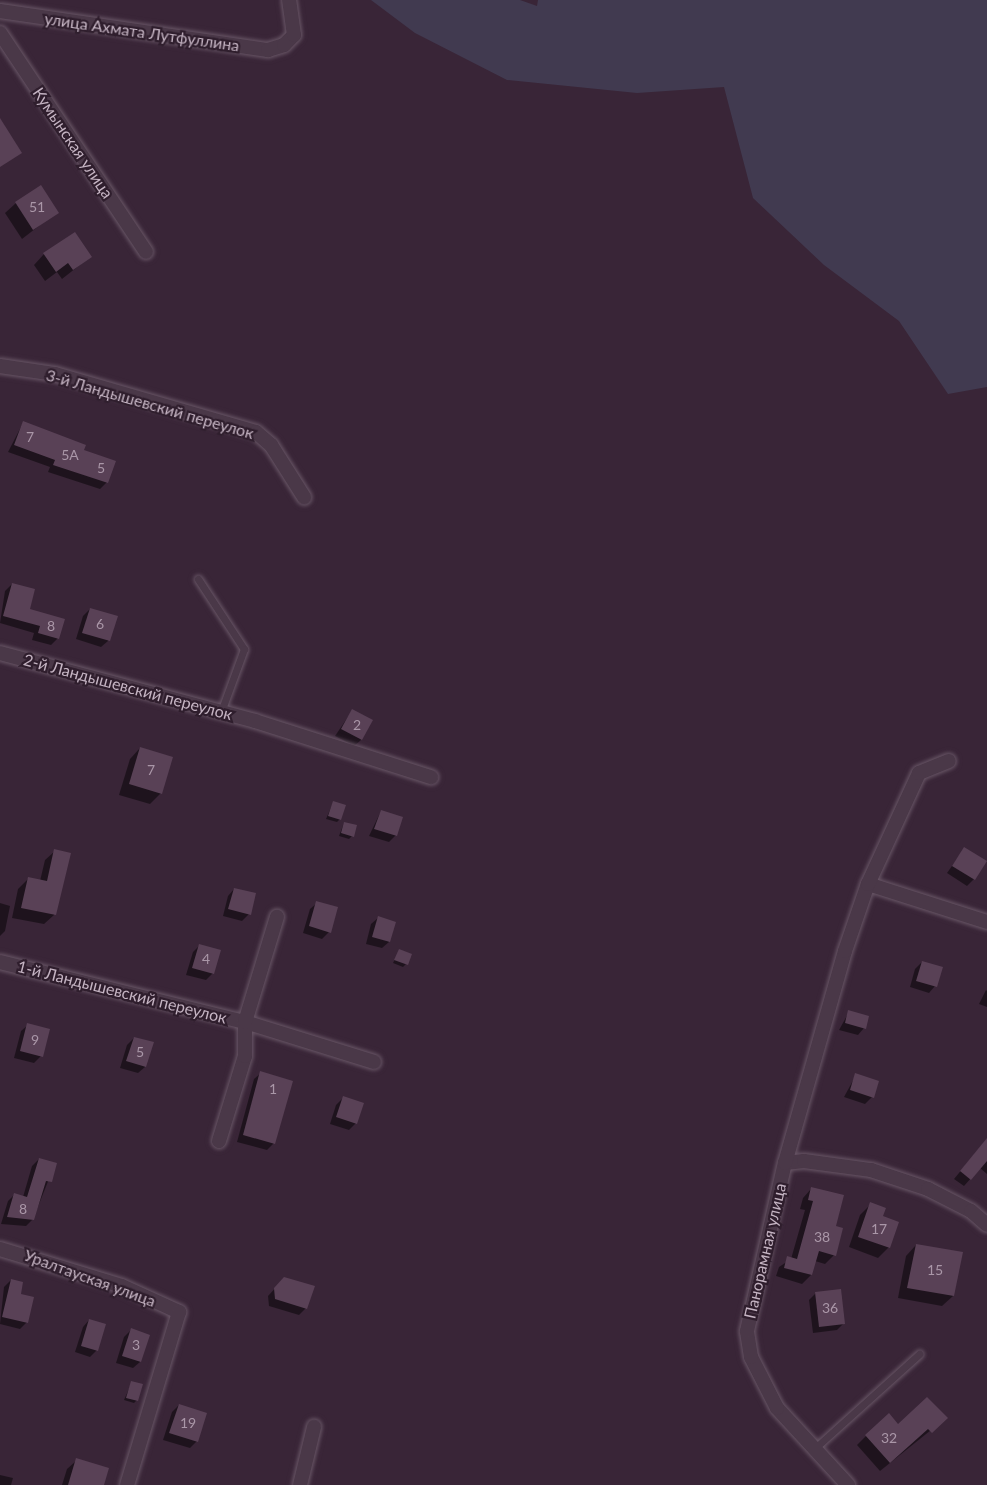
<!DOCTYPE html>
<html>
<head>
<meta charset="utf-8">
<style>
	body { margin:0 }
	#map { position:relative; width:987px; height:1485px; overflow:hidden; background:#392537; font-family:Lato,sans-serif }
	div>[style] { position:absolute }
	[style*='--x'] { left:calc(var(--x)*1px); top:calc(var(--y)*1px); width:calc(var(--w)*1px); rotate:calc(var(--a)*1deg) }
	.green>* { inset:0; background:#413a50 }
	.shadow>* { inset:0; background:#0007 }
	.building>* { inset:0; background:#594156 }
	.roads { filter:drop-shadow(0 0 2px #685666) drop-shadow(0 0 2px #685666) }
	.lane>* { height:7px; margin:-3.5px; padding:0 3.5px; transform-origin:3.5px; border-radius:3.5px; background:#4a3848 }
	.street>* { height:14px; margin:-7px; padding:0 7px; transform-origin:7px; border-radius:7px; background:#4a3848 }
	span { translate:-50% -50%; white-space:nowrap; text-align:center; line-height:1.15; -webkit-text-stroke:4.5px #2f1e2d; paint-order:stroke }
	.number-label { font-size:14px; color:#aa97a8 }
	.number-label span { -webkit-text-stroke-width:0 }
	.street-label { font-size:16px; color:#c5b4c3 }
</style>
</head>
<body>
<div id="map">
	<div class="green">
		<i style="clip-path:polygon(371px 0,520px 0,537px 6px,538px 0,987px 0,987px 387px,948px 394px,899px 321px,824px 265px,753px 198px,724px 87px,637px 93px,507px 80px,415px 33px)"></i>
	</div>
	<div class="shadow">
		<i style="clip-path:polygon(16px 203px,57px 212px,22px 239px,5px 213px)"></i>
		<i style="clip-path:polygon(44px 254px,90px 257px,62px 279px,57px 272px,45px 281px,34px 265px)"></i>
		<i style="clip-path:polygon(23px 423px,82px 450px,107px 482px,100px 489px,48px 472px,50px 467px,8px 452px)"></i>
		<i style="clip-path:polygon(12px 584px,28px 610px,58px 638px,51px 645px,32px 640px,34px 633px,0 623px,5px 591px)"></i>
		<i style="clip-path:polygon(90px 609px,116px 617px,108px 641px,101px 647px,76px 639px,83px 616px)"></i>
		<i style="clip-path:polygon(352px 711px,361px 740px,354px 746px,335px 736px)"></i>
		<i style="clip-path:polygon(140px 748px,161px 793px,150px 804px,119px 795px,130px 759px)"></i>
		<i style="clip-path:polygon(333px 803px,340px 819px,337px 822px,326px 819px)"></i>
		<i style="clip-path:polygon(381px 811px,396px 835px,389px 842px,369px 836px)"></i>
		<i style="clip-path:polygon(344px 823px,352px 836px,349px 839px,339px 836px)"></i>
		<i style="clip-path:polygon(964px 849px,974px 879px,967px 886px,947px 873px)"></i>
		<i style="clip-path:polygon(55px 851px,54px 915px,44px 924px,12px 918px,18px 889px,28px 879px,40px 881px,45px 860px)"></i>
		<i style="clip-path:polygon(234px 889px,249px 914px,242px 921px,223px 916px,228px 896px)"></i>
		<i style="clip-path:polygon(0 903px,10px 906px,5px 931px,0 936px)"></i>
		<i style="clip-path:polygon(317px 903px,329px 932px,322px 939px,303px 933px,310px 909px)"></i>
		<i style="clip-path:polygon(378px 918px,389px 942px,382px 948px,366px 944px,371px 924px)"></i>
		<i style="clip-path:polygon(199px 946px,213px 973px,206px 980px,186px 975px,193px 952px)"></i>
		<i style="clip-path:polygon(399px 951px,406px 964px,403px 967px,393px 963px)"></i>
		<i style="clip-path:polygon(922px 962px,935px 986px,929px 993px,910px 987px,915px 969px)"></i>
		<i style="clip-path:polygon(986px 990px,987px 991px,987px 1007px,979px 1004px)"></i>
		<i style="clip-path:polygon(849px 1012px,864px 1028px,858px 1035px,839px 1030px)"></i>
		<i style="clip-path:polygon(28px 1025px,41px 1056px,34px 1063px,14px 1058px,21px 1031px)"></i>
		<i style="clip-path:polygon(134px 1038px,145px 1067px,138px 1073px,120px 1068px,127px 1045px)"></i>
		<i style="clip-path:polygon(261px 1073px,274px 1143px,267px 1150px,237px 1142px,254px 1079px)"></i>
		<i style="clip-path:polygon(856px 1075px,872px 1097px,865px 1104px,844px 1097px)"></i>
		<i style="clip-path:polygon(343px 1098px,356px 1123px,349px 1130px,330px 1124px,336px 1105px)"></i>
		<i style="clip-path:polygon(987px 1139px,987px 1174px,980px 1168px,964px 1186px,954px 1179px)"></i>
		<i style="clip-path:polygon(39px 1159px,55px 1164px,33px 1219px,26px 1226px,1px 1224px,8px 1201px,14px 1195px,23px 1197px,32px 1166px)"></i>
		<i style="clip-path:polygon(811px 1189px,835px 1227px,834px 1255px,825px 1264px,815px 1261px,811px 1275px,802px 1284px,776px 1276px,779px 1267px,791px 1259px,805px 1210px,800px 1209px,803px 1198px)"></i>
		<i style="clip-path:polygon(871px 1204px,881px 1217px,889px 1247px,878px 1258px,849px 1247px,860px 1215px)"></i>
		<i style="clip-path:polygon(916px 1245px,953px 1296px,942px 1306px,898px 1298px,906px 1256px)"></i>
		<i style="clip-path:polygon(11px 1280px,27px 1322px,20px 1329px,0 1324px,4px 1287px)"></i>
		<i style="clip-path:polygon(278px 1285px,306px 1308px,299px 1315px,269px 1306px,268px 1296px)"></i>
		<i style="clip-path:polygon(816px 1293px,843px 1324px,837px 1330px,813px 1333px,809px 1300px)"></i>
		<i style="clip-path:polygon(89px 1320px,97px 1350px,90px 1357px,75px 1352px,83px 1327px)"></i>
		<i style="clip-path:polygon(131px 1330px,140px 1362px,133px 1368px,116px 1363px,124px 1337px)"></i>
		<i style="clip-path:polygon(132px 1382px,137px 1400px,134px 1403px,124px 1400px)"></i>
		<i style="clip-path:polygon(179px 1405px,197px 1441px,190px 1448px,163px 1440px,172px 1412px)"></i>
		<i style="clip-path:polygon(946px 1418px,880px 1471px,857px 1445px,866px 1436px)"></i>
		<i style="clip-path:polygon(77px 1460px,102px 1485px,62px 1485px,67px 1469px)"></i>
		<i style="clip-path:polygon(0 1475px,13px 1478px,11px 1485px,0 1485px)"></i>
	</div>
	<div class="building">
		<i style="clip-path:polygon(0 118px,22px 153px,0 167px)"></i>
		<i style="clip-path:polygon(41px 185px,59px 213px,33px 230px,15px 202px)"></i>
		<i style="clip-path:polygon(75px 232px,92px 257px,73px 270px,68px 263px,56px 272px,43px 253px)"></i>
		<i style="clip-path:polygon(23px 421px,86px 445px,84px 450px,116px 461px,108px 483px,53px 465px,55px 460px,14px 445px)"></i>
		<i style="clip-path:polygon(12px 583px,35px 589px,30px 609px,65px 619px,59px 639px,38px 633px,40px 626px,3px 616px)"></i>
		<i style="clip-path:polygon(90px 608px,118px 616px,110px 641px,82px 633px)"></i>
		<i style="clip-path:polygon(352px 709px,373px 720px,362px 740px,341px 729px)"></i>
		<i style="clip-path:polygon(140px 747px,173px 757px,162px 794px,129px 784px)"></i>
		<i style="clip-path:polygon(333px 801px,346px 805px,341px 820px,328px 816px)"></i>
		<i style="clip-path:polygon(381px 810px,403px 817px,397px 836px,374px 829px)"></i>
		<i style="clip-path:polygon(344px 822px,357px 825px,354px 837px,341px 833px)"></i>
		<i style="clip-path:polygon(964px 847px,987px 861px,975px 880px,952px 866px)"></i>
		<i style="clip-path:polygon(54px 849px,71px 853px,56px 915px,21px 908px,28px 877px,47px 881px)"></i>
		<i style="clip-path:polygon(234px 888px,256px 893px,251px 915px,228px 909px)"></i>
		<i style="clip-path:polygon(316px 901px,338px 907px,331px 933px,309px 926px)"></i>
		<i style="clip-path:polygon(378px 916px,396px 922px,390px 942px,372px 937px)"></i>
		<i style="clip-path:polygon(199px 944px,221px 950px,214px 974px,192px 968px)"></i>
		<i style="clip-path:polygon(399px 949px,412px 954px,408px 965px,394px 960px)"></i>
		<i style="clip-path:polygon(922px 961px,943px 967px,937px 987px,916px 981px)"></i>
		<i style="clip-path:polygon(848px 1010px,869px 1016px,866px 1029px,845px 1023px)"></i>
		<i style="clip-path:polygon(27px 1023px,50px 1029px,43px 1057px,20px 1051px)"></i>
		<i style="clip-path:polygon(134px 1037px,154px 1042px,146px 1067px,126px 1061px)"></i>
		<i style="clip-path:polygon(260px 1071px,293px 1081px,275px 1144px,243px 1135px)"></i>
		<i style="clip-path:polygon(855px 1073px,879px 1081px,874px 1098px,850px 1090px)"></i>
		<i style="clip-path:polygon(343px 1096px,364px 1103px,357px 1124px,336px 1117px)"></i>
		<i style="clip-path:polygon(987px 1138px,987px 1161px,971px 1180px,960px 1171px)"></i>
		<i style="clip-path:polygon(39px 1158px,57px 1163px,52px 1182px,46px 1181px,34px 1220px,7px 1217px,14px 1193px,27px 1197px)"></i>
		<i style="clip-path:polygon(811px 1187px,844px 1195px,836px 1226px,843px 1228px,836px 1256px,819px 1251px,812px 1275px,784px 1268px,787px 1256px,797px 1259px,813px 1201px,808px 1200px)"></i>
		<i style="clip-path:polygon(870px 1202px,886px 1208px,883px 1216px,899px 1222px,890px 1248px,858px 1237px)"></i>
		<i style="clip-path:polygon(916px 1244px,963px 1252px,954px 1296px,907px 1288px)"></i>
		<i style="clip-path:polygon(284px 1277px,315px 1286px,307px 1309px,275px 1299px,274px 1288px)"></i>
		<i style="clip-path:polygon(11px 1279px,23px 1282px,21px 1294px,34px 1297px,28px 1323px,2px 1317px)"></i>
		<i style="clip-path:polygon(841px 1289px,845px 1324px,819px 1327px,815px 1292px)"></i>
		<i style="clip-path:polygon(89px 1319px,106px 1324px,98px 1351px,81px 1346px)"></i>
		<i style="clip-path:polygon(131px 1328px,150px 1335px,141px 1362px,122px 1356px)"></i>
		<i style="clip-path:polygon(131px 1381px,143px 1384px,138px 1401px,126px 1398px)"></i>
		<i style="clip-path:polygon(927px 1397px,948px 1418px,932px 1433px,928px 1429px,890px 1463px,865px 1435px,889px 1413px,898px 1424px)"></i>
		<i style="clip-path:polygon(179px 1404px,207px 1413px,198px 1442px,169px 1433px)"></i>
		<i style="clip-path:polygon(76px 1458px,109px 1468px,104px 1485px,68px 1485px)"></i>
	</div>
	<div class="roads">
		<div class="lane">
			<i style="--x:198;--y:579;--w:84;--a:56.7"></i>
			<i style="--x:244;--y:649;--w:67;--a:110.1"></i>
			<i style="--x:814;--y:1449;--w:142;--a:-42.1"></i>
		</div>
		<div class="street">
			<i style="--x:0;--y:11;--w:271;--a:8.3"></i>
			<i style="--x:268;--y:50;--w:17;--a:-17"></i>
			<i style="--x:284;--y:45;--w:14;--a:-45"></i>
			<i style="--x:294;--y:35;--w:35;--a:-98"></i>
			<i style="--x:0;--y:33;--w:263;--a:56.3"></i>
			<i style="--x:0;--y:366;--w:56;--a:8.3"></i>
			<i style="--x:55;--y:374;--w:209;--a:16.1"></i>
			<i style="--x:256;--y:432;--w:20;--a:41"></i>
			<i style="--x:271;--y:445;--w:62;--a:57.6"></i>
			<i style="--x:0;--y:653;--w:264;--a:14.9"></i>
			<i style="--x:255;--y:721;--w:185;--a:17.7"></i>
			<i style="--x:868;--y:884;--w:125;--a:17.7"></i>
			<i style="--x:0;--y:962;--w:252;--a:13.8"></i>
			<i style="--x:245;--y:1022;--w:135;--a:17.2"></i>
			<i style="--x:219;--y:1141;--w:89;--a:-73"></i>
			<i style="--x:245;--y:1056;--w:34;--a:-90"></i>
			<i style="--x:245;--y:1022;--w:110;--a:-73.1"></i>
			<i style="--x:785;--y:1163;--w:19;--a:-6"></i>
			<i style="--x:804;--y:1161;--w:68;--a:7.7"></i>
			<i style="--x:871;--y:1170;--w:60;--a:18.4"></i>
			<i style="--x:928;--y:1189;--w:48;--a:27.1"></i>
			<i style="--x:971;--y:1211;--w:21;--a:41"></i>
			<i style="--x:0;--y:1249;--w:127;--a:16.9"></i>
			<i style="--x:122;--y:1286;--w:63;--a:24.5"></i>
			<i style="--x:179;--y:1312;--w:181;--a:106.7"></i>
			<i style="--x:300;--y:1485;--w:60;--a:-76.4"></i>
			<i style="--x:848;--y:1485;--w:105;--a:-132.7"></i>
			<i style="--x:777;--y:1408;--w:57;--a:-117"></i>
			<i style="--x:751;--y:1357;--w:26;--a:-99"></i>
			<i style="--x:747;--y:1331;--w:172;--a:-77.3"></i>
			<i style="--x:785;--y:1163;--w:220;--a:-74.2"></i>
			<i style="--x:845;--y:951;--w:71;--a:-71.1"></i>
			<i style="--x:868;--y:884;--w:122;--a:-65.3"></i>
			<i style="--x:919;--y:773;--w:32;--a:-22"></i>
		</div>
	</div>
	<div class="number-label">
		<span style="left:37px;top:207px">51</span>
		<span style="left:30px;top:437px">7</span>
		<span style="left:70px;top:455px">5А</span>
		<span style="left:101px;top:468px">5</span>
		<span style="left:100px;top:624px">6</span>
		<span style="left:51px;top:626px">8</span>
		<span style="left:357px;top:725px">2</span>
		<span style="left:151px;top:770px">7</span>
		<span style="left:206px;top:959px">4</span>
		<span style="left:35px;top:1040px">9</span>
		<span style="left:140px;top:1052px">5</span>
		<span style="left:273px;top:1089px">1</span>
		<span style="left:23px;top:1209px">8</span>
		<span style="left:879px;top:1229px">17</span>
		<span style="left:822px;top:1237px">38</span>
		<span style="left:935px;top:1270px">15</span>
		<span style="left:830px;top:1308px">36</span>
		<span style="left:136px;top:1345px">3</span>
		<span style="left:188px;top:1423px">19</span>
		<span style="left:889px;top:1438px">32</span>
	</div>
	<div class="street-label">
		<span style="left:142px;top:32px;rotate:8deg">улица Ахмата Лутфуллина</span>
		<span style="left:73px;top:143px;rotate:56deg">Кумынская улица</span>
		<span style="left:150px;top:404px;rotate:16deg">3-й Ландышевский переулок</span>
		<span style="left:128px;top:687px;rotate:15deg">2-й Ландышевский переулок</span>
		<span style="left:122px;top:992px;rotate:14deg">1-й Ландышевский переулок</span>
		<span style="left:765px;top:1251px;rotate:-77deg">Панорамная улица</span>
		<span style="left:90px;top:1278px;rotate:20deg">Уралтауская улица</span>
	</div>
</div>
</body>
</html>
